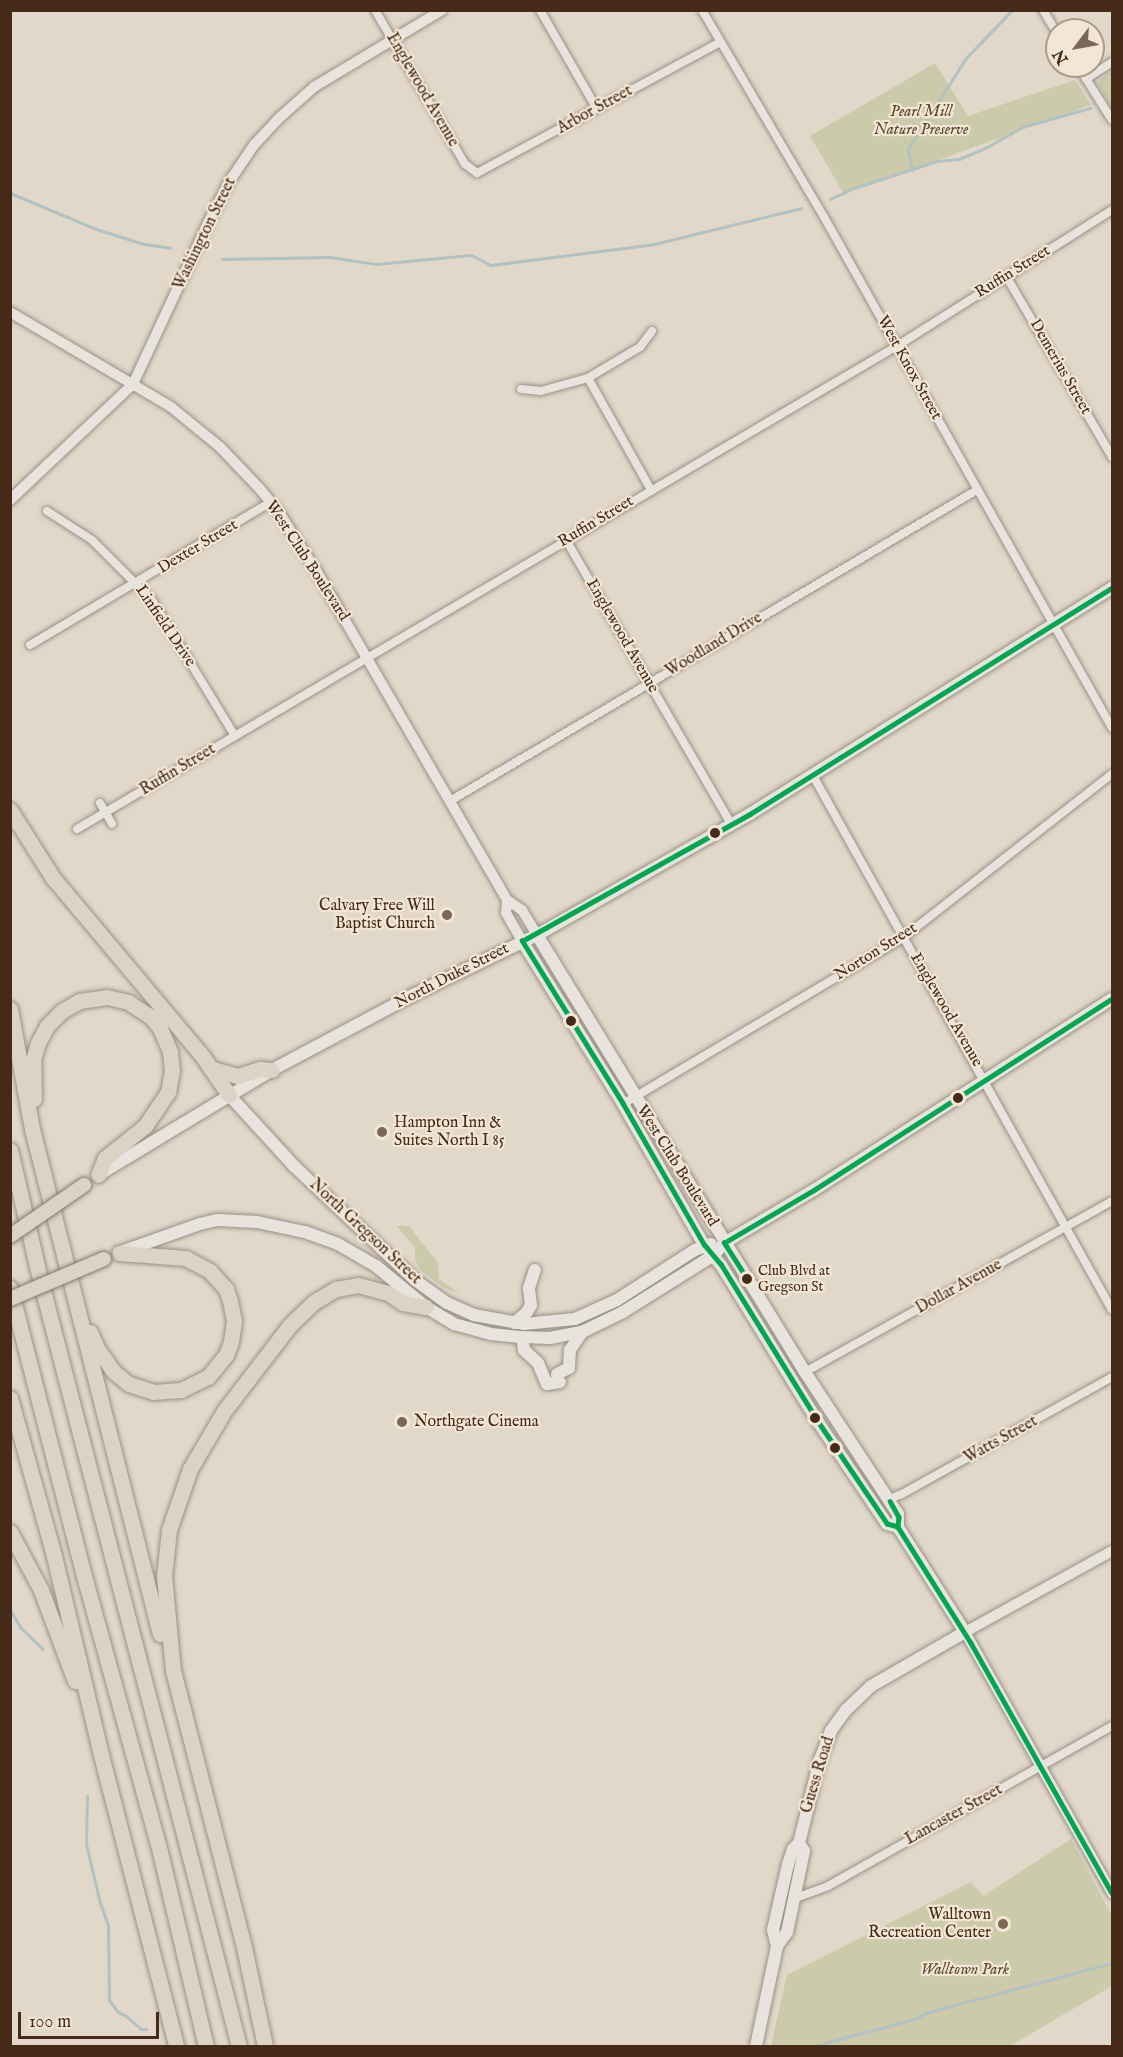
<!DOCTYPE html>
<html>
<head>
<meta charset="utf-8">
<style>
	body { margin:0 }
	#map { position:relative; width:1123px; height:2057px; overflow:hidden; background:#e2d8ca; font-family:"IM FELL English",serif }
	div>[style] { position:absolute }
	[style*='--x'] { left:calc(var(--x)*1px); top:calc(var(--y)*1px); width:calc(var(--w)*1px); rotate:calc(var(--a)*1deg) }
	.green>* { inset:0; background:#cbcaab }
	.stream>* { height:3px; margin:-1.5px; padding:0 1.5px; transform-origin:1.5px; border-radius:1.5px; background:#b2c1c1 }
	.roads { filter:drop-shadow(0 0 2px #9a9187) drop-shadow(0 0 2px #9a9187) }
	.minor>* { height:8px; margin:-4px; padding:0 4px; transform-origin:4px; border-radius:4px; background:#e8e3dc }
	.tertiary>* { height:10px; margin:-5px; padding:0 5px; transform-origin:5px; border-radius:5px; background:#e8e3dc }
	.secondary>* { height:12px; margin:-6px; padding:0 6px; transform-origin:6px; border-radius:6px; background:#e8e3dc }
	.motorway>* { height:15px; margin:-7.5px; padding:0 7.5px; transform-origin:7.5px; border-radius:7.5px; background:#dcd3c7 }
	.bridges { filter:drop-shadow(0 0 2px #837970) drop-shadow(0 0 2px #837970) }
	.trunk-bridge>* { height:14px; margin:-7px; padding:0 7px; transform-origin:7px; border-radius:7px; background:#dcd3c7 }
	.bus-1>* { height:4.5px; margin:-2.25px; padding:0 2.25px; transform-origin:2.25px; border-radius:2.25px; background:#00a651 }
	.dots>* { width:16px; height:16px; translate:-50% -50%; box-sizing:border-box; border:3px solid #f3e6d5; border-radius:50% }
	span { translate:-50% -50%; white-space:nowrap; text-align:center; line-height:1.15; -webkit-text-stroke:4.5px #f3e6d5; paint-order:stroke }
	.bus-label { font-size:14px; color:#442a17 }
	.left { translate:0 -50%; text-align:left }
	.street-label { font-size:16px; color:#442a17 }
	.park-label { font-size:16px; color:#5b482f; font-style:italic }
	.poi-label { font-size:16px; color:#442a17 }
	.right { translate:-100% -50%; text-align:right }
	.frame { position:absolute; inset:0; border:12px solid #442a17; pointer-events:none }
	.north { position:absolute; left:1045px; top:18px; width:60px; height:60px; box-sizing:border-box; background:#f3e6d5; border:2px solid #ad9b89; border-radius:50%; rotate:238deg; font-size:16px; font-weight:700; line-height:24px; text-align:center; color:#442a17 }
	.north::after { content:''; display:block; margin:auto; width:21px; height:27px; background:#7b6756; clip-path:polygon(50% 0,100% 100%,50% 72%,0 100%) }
	.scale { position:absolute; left:18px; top:2012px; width:141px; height:27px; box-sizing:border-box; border:3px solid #442a17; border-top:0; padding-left:8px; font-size:18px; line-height:21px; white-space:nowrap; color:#442a17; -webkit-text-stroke:4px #f3e6d5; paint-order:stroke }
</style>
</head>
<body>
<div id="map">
	<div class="green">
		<i style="clip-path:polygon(935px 63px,968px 116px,1075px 80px,1091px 105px,844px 194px,810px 136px)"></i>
		<i style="clip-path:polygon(1112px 71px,1112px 70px,1112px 109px,1098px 85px,1100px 79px)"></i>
		<i style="clip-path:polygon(397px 1226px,409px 1226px,438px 1263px,439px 1279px,460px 1294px,443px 1287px,420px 1270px,415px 1260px,415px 1248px)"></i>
		<i style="clip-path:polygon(1071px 1839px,1112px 1916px,1112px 1986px,1010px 2046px,771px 2046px,787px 1975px,971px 1882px,983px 1896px)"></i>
	</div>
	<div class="stream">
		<i style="--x:912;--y:170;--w:21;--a:-101"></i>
		<i style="--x:908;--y:149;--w:108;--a:-57.5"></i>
		<i style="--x:966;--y:58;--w:66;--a:-46.2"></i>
		<i style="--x:10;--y:193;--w:93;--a:22.7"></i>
		<i style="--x:96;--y:229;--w:50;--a:17.4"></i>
		<i style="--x:144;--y:244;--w:27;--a:8"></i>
		<i style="--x:830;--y:199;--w:26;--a:-25"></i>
		<i style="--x:854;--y:188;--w:87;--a:-18"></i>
		<i style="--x:937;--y:161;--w:22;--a:-5"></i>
		<i style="--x:959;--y:159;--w:30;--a:-23"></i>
		<i style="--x:987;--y:147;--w:40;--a:-29.7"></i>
		<i style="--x:1022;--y:127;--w:71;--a:-15.6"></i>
		<i style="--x:222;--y:259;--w:108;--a:-1.1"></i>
		<i style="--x:330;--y:257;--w:47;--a:8.7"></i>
		<i style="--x:376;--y:264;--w:95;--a:-5.4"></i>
		<i style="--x:471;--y:255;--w:22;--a:27"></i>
		<i style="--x:491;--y:265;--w:164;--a:-7.3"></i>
		<i style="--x:654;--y:244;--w:152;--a:-13.7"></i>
		<i style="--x:10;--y:1610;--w:21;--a:59"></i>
		<i style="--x:21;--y:1628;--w:30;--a:44"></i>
		<i style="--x:87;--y:1796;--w:48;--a:91.2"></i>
		<i style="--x:86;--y:1844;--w:61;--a:76.7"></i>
		<i style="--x:100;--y:1903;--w:23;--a:70"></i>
		<i style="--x:108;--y:1925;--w:75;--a:89.2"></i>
		<i style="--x:109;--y:2000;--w:15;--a:53"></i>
		<i style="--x:118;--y:2012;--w:9;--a:27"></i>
		<i style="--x:126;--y:2016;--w:20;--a:41"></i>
		<i style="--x:141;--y:2029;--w:5;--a:0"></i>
		<i style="--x:814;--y:2046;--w:104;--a:-15.1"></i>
		<i style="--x:914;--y:2019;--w:16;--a:-27"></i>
		<i style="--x:928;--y:2012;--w:190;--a:-14.9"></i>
	</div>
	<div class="roads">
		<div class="minor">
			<i style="--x:375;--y:10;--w:178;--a:59.7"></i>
			<i style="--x:465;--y:164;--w:15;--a:37"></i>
			<i style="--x:477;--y:173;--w:276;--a:-28.3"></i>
			<i style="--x:540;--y:10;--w:114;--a:60.1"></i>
			<i style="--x:702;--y:10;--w:240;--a:59.5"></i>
			<i style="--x:824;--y:217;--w:587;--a:60.59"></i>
			<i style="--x:1043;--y:10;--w:27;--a:59"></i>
			<i style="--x:1078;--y:66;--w:64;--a:57.8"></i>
			<i style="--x:1086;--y:79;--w:31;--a:-33"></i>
			<i style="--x:1006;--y:276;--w:210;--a:59.6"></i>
			<i style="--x:588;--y:378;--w:129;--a:60.6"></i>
			<i style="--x:521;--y:389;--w:20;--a:6"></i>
			<i style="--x:541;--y:391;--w:49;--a:-15.5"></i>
			<i style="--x:588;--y:378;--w:61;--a:-30.8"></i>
			<i style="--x:640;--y:347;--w:20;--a:-53"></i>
			<i style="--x:47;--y:511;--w:54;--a:32.8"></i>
			<i style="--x:92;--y:540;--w:85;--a:45"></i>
			<i style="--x:152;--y:600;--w:159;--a:58.6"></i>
			<i style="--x:566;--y:540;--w:330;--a:59.8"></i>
			<i style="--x:30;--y:645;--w:280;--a:-30.7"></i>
			<i style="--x:812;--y:774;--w:614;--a:60.76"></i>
			<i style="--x:450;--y:801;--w:612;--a:-30.55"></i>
			<i style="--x:100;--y:803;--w:24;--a:60"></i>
			<i style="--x:77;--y:829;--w:952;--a:-30.5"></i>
			<i style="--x:897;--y:346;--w:254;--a:-32.3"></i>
			<i style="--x:623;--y:1104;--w:327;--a:-30.7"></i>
			<i style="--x:904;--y:937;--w:264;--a:-38.1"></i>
			<i style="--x:805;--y:1372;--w:351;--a:-29.1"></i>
			<i style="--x:889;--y:1499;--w:14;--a:-21"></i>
			<i style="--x:902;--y:1494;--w:240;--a:-29.1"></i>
			<i style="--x:793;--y:1899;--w:37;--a:-20"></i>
			<i style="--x:828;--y:1886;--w:326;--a:-29.4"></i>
		</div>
		<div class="tertiary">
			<i style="--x:10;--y:312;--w:187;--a:30.5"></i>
			<i style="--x:171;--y:407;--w:63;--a:39.2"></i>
			<i style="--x:220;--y:447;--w:58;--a:46.4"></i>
			<i style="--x:260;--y:489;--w:32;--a:51"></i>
			<i style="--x:280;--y:514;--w:69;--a:57.5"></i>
			<i style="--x:317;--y:572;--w:379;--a:59.9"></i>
			<i style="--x:507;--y:900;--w:18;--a:34"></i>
			<i style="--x:522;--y:910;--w:29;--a:59"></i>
			<i style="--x:10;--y:500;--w:169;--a:-43.3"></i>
			<i style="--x:133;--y:384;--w:178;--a:-65"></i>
			<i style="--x:208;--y:223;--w:46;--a:-62.9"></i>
			<i style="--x:229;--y:182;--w:45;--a:-56"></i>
			<i style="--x:254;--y:145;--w:34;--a:-47"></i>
			<i style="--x:277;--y:120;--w:50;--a:-41.7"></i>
			<i style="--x:314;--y:87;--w:149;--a:-31"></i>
			<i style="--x:507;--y:900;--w:13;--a:94"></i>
			<i style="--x:506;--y:913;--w:32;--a:60"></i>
			<i style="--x:1112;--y:1551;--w:168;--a:151.1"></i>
			<i style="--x:965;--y:1632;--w:300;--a:60.6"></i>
		</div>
		<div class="secondary">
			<i style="--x:537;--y:935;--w:513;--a:58.48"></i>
			<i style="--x:805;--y:1372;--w:170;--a:56.8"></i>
			<i style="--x:898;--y:1514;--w:13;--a:90"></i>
			<i style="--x:898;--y:1527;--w:125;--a:57.5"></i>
			<i style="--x:965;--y:1632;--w:108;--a:150.1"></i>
			<i style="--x:871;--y:1686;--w:35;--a:136"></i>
			<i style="--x:846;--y:1710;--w:26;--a:126"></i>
			<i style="--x:831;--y:1731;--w:30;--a:111"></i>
			<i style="--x:820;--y:1759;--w:87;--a:104"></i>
			<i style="--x:799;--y:1843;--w:8;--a:135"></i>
			<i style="--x:793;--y:1849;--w:16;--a:108"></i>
			<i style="--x:788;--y:1864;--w:68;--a:102.8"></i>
			<i style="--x:773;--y:1930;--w:16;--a:76"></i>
			<i style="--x:522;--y:941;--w:192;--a:58.2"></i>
			<i style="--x:623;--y:1104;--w:163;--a:60.1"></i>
			<i style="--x:704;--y:1245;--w:26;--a:50"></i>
			<i style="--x:721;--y:1265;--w:185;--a:58.3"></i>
			<i style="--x:818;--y:1422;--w:123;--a:55.9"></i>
			<i style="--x:887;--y:1524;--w:11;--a:15"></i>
			<i style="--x:229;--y:1095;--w:98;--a:47.5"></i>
			<i style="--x:295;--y:1167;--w:165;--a:43.3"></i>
			<i style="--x:415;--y:1280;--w:39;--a:36"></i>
			<i style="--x:447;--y:1303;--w:30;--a:24"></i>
			<i style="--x:474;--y:1315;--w:51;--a:10.2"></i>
			<i style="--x:524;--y:1324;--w:51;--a:-5.6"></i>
			<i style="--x:575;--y:1319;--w:46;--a:-24.3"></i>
			<i style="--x:617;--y:1300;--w:93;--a:-32.7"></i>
			<i style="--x:695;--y:1250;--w:17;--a:-21"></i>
			<i style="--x:98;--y:1175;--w:203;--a:-31.1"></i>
			<i style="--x:272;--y:1070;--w:162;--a:-28"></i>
			<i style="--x:415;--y:994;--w:136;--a:-25.8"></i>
			<i style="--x:537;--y:935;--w:245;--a:-29.6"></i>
			<i style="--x:750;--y:814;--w:427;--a:-32"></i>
			<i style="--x:121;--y:1252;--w:84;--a:-19.5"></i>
			<i style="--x:200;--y:1224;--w:18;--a:-13"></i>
			<i style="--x:218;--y:1220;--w:39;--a:3"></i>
			<i style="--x:257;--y:1222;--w:49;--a:11.8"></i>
			<i style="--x:305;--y:1232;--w:35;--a:20"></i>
			<i style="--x:338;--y:1244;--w:44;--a:30.1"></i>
			<i style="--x:376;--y:1266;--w:65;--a:39.4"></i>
			<i style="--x:426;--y:1307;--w:33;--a:31"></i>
			<i style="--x:454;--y:1324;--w:38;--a:15"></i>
			<i style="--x:491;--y:1334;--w:31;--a:6"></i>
			<i style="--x:522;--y:1337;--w:28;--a:2"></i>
			<i style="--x:550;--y:1338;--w:33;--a:-11"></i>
			<i style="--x:582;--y:1332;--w:46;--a:-26"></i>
			<i style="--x:623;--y:1312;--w:107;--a:-32.1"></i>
			<i style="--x:714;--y:1255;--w:16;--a:-50"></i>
			<i style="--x:724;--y:1243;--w:104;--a:-30.5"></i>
			<i style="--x:814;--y:1190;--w:354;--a:-32.7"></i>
			<i style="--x:514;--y:1323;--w:17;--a:-40"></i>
			<i style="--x:527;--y:1312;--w:8;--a:-60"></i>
			<i style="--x:531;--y:1305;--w:17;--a:-97"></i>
			<i style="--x:529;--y:1288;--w:19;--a:-72"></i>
			<i style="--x:522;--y:1337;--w:13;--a:81"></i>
			<i style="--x:524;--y:1350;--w:19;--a:43"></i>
			<i style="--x:538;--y:1363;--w:23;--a:67"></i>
			<i style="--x:547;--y:1384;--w:13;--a:-9"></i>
			<i style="--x:557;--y:1374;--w:13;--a:-27"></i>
			<i style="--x:569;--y:1368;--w:18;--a:-87"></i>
			<i style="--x:570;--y:1350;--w:22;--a:-56"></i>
			<i style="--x:756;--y:2046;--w:102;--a:-78.1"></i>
			<i style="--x:777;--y:1946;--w:17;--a:-54"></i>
			<i style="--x:787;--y:1932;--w:83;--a:-78.1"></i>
			<i style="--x:804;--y:1851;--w:9;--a:-122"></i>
		</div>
		<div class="motorway">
			<i style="--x:10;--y:810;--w:80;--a:57.7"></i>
			<i style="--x:53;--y:878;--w:234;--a:50"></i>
			<i style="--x:203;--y:1057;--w:46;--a:55.6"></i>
			<i style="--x:10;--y:1009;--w:122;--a:79.6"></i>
			<i style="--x:32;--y:1129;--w:521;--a:75.78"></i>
			<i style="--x:213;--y:1069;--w:26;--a:16"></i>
			<i style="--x:238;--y:1076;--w:23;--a:-18"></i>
			<i style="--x:260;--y:1069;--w:12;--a:5"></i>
			<i style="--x:34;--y:1099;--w:39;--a:-91"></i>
			<i style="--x:33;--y:1060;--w:18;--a:-74"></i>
			<i style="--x:38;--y:1043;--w:19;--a:-62"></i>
			<i style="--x:47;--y:1026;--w:21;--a:-45"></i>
			<i style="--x:62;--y:1011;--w:20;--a:-30"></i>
			<i style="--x:79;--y:1001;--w:28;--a:-8"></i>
			<i style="--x:107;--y:997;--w:22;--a:13"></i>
			<i style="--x:128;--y:1002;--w:27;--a:33"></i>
			<i style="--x:151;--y:1017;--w:14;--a:51"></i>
			<i style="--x:160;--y:1028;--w:26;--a:67"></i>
			<i style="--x:170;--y:1052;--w:18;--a:84"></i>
			<i style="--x:172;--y:1070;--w:22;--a:100"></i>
			<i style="--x:168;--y:1092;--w:41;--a:124.1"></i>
			<i style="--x:145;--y:1126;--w:51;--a:141.3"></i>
			<i style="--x:105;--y:1158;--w:18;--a:112"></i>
			<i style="--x:10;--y:1150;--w:132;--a:76.9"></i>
			<i style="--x:40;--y:1279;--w:792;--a:75.46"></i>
			<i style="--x:10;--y:1288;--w:305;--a:75.6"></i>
			<i style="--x:86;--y:1583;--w:279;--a:74.6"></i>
			<i style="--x:160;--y:1852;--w:199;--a:76.7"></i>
			<i style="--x:90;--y:1332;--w:17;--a:66"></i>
			<i style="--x:97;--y:1348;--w:29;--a:55"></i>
			<i style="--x:114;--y:1372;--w:19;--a:39"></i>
			<i style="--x:129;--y:1384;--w:25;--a:18"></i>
			<i style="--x:153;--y:1392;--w:28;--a:-4"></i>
			<i style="--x:181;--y:1390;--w:30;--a:-26"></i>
			<i style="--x:208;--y:1377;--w:28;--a:-51"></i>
			<i style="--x:226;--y:1355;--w:14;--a:-69"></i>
			<i style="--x:231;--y:1342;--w:21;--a:-82"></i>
			<i style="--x:234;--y:1321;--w:20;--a:-101"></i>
			<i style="--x:230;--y:1301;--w:13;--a:-108"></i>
			<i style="--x:226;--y:1289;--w:24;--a:-132"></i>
			<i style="--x:210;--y:1271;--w:27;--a:-152"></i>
			<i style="--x:186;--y:1258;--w:67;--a:-175.7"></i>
			<i style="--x:10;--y:1398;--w:164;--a:74.4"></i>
			<i style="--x:54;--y:1556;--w:204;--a:76.7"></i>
			<i style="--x:101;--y:1755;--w:301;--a:75.5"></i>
			<i style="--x:10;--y:1532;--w:66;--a:61.9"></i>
			<i style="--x:41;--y:1590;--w:97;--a:69.5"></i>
			<i style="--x:265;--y:2046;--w:101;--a:-102"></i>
			<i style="--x:244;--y:1947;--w:285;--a:-104.4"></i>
			<i style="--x:173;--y:1671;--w:95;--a:-95.4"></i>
			<i style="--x:164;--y:1576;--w:46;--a:-83.8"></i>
			<i style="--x:169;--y:1530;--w:65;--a:-71"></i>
			<i style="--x:190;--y:1469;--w:67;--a:-59.6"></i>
			<i style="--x:224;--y:1411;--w:108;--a:-52.5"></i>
			<i style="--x:290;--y:1325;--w:33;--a:-44"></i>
			<i style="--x:314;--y:1302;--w:26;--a:-31"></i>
			<i style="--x:336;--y:1289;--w:22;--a:-10"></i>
			<i style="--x:358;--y:1285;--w:31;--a:15"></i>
			<i style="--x:388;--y:1293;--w:18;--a:34"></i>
			<i style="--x:403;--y:1303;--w:23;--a:10"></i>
		</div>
	</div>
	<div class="bridges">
		<div class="trunk-bridge">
			<i style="--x:10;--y:1236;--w:90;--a:-34.6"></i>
			<i style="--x:10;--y:1299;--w:102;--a:-23.1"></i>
		</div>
	</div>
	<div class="bus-1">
		<i style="--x:747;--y:1279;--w:43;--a:-122.6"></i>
		<i style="--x:724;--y:1243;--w:104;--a:-30.5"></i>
		<i style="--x:814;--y:1190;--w:354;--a:-32.7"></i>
		<i style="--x:890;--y:1501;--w:18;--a:61"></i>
		<i style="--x:899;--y:1517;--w:10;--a:96"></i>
		<i style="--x:898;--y:1527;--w:137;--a:57.8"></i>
		<i style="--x:971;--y:1643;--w:287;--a:60.6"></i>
		<i style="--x:898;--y:1527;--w:11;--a:-165"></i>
		<i style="--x:887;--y:1524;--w:123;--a:-124.1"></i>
		<i style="--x:818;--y:1422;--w:185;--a:-121.7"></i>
		<i style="--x:721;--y:1265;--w:26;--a:-130"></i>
		<i style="--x:704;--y:1245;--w:163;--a:-119.9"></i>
		<i style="--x:623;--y:1104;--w:192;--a:-121.8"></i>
		<i style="--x:522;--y:941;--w:261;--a:-29.1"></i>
		<i style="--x:750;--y:814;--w:427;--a:-32"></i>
	</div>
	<div class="dots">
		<i style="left:715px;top:833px;background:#442a17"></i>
		<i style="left:447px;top:915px;background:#7b6756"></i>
		<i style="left:571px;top:1021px;background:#442a17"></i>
		<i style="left:958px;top:1098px;background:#442a17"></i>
		<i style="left:382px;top:1132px;background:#7b6756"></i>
		<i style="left:747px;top:1279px;background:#442a17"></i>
		<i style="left:815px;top:1418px;background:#442a17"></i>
		<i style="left:402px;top:1422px;background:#7b6756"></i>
		<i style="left:835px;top:1448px;background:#442a17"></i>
		<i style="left:1003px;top:1924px;background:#7b6756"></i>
	</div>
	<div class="bus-label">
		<span class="left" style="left:758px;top:1279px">Club Blvd at<br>Gregson St</span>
	</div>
	<div class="street-label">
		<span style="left:422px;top:90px;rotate:60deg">Englewood Avenue</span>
		<span style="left:595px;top:110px;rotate:-29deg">Arbor Street</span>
		<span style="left:205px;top:234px;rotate:-64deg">Washington Street</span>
		<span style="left:1013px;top:272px;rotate:-32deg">Ruffin Street</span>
		<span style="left:1060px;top:367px;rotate:60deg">Demerius Street</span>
		<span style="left:909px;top:368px;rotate:61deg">West Knox Street</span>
		<span style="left:596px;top:522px;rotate:-31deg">Ruffin Street</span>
		<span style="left:198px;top:547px;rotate:-31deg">Dexter Street</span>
		<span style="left:307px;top:561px;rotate:57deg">West Club Boulevard</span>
		<span style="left:165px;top:626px;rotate:56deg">Linfield Drive</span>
		<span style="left:622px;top:636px;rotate:60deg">Englewood Avenue</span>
		<span style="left:714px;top:645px;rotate:-31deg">Woodland Drive</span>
		<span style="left:178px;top:770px;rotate:-31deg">Ruffin Street</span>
		<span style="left:876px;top:952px;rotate:-32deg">Norton Street</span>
		<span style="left:452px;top:976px;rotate:-27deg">North Duke Street</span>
		<span style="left:946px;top:1010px;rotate:60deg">Englewood Avenue</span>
		<span style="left:677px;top:1166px;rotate:58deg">West Club Boulevard</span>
		<span style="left:365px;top:1232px;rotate:43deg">North Gregson Street</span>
		<span style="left:959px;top:1287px;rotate:-29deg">Dollar Avenue</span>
		<span style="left:1001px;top:1440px;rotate:-29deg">Watts Street</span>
		<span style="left:818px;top:1775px;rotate:-73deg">Guess Road</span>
		<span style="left:954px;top:1815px;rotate:-29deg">Lancaster Street</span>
	</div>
	<div class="park-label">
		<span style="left:921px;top:121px">Pearl Mill<br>Nature Preserve</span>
		<span style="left:965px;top:1970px">Walltown Park</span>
	</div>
	<div class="poi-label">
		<span class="right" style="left:435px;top:915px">Calvary Free Will<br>Baptist Church</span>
		<span class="left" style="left:394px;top:1132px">Hampton Inn &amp;<br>Suites North I 85</span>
		<span class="left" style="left:414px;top:1422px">Northgate Cinema</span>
		<span class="right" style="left:991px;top:1924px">Walltown<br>Recreation Center</span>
	</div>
	<div class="frame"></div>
	<div class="north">N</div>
	<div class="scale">100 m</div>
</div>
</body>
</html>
